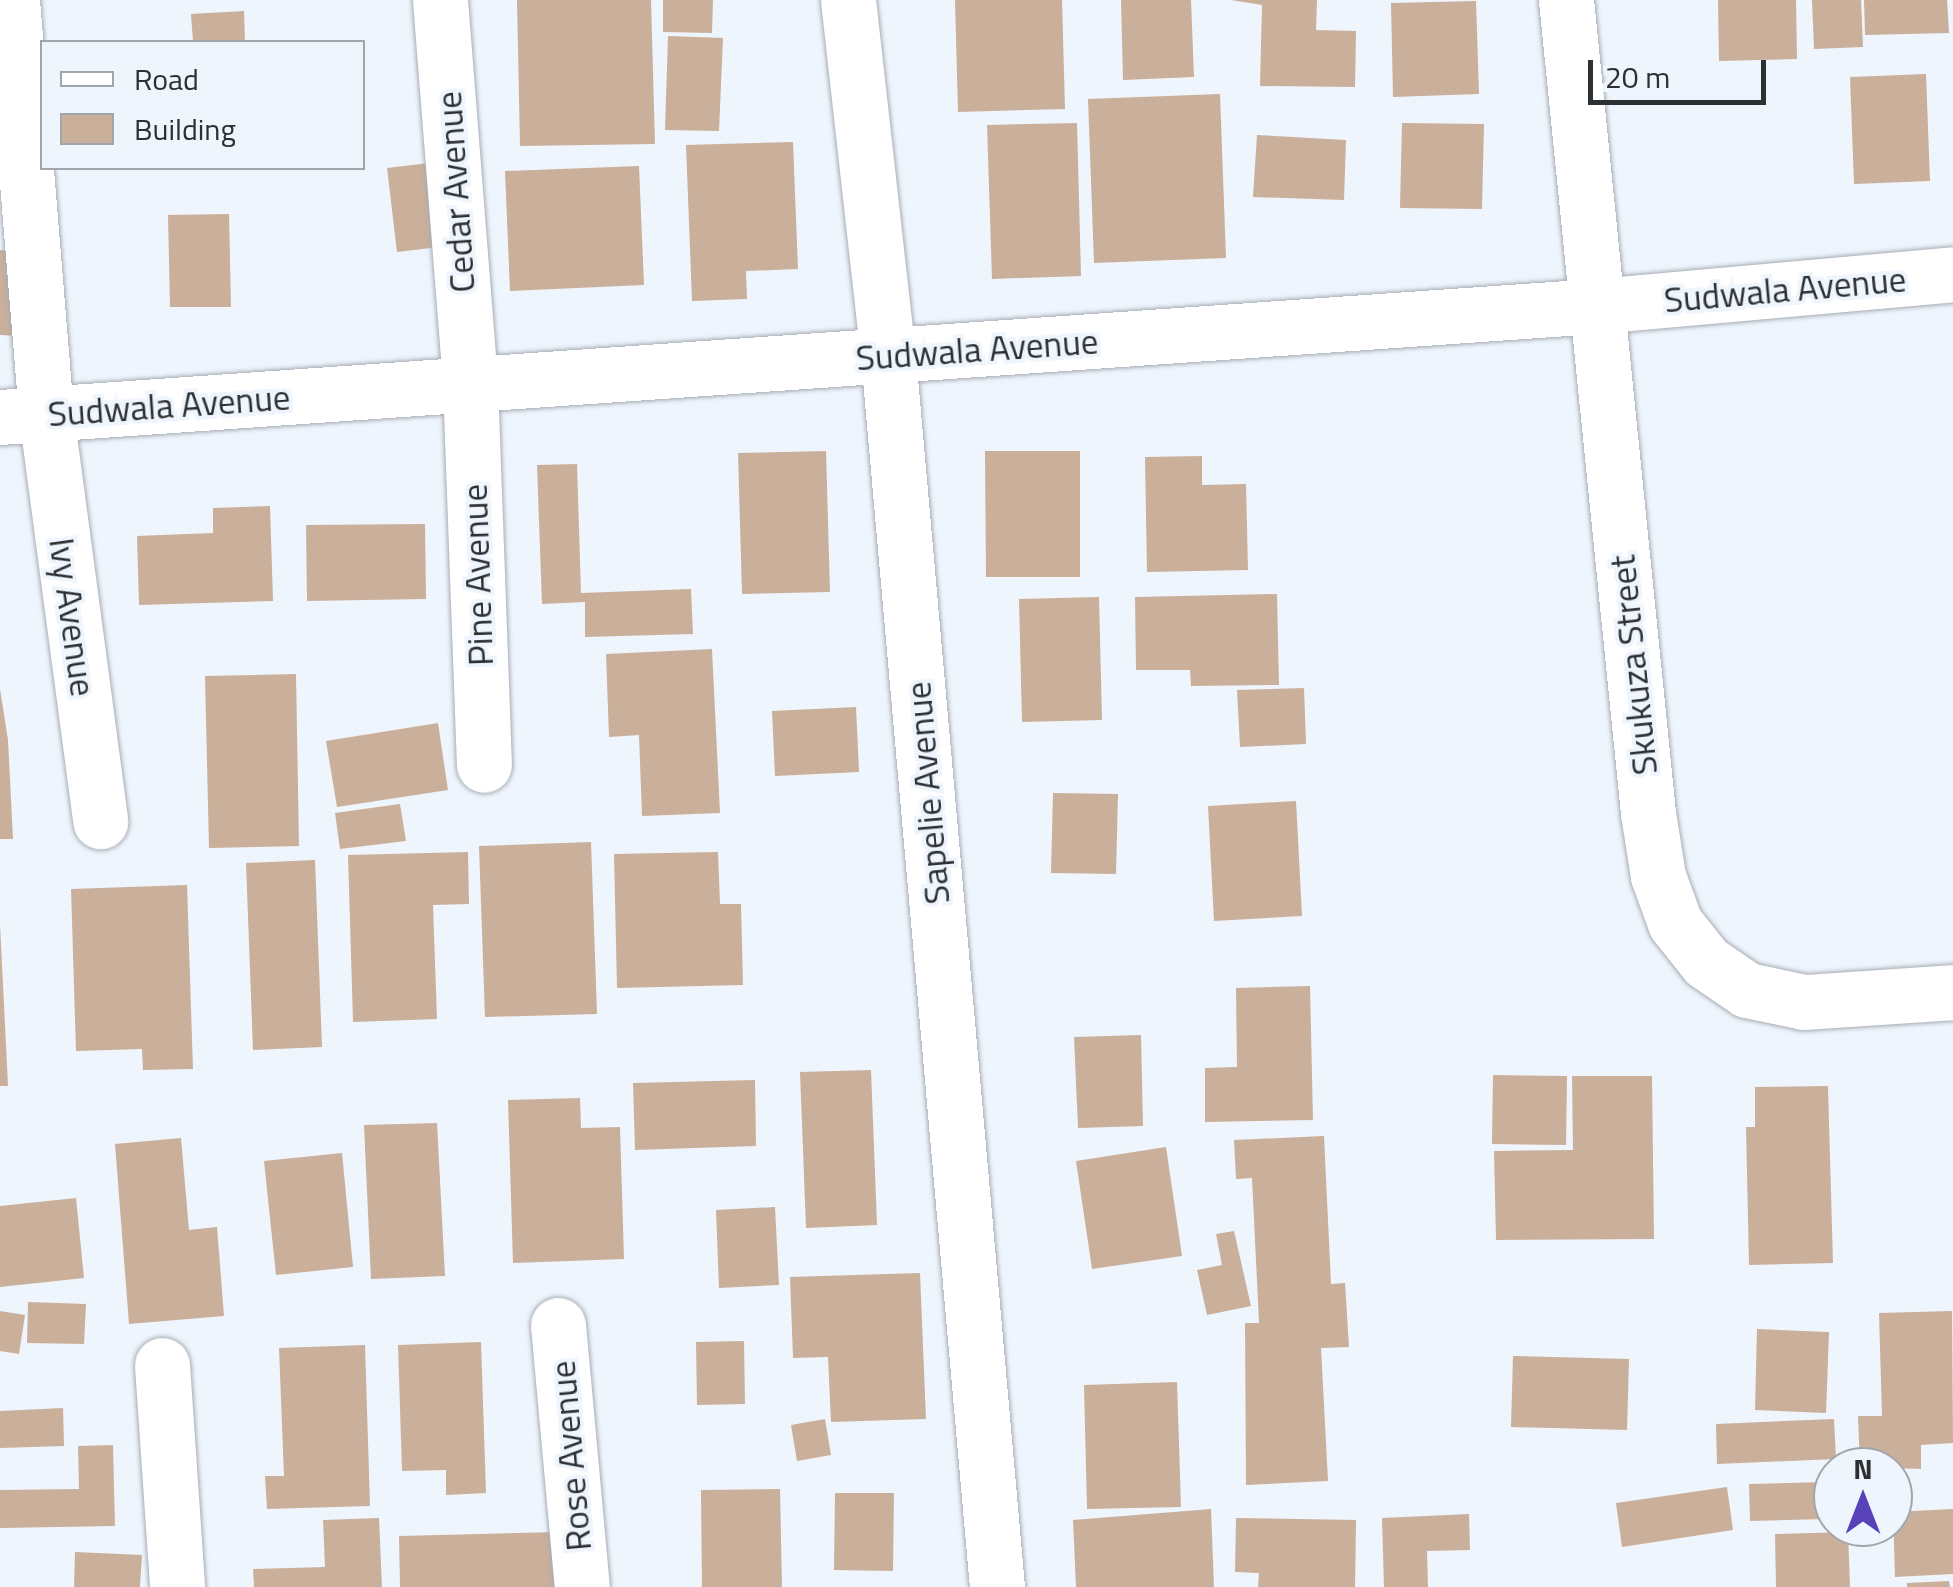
<!DOCTYPE html>
<html>
<head>
<meta charset="utf-8">
<style>
	body { margin:0 }
	#map { position:relative; width:1953px; height:1587px; overflow:hidden; background:#eff5fd; font-family:"Titillium Web",sans-serif }
	div>[style] { position:absolute }
	[style*='--x'] { left:calc(var(--x)*1px); top:calc(var(--y)*1px); width:calc(var(--w)*1px); rotate:calc(var(--a)*1deg) }
	.building>* { inset:0; background:#caaf9b }
	.roads { filter:drop-shadow(0 0 2px #a7adb4) drop-shadow(0 0 2px #a7adb4) }
	.minor>* { height:55px; margin:-27.5px; padding:0 27.5px; transform-origin:27.5px; border-radius:27.5px; background:#fff }
	span { translate:-50% -50%; white-space:nowrap; text-align:center; line-height:1.15; -webkit-text-stroke:8px #eff5fd; paint-order:stroke }
	.street-label { font-size:35px; color:#2d3032 }
	.legend { position:absolute; left:40px; top:40px; width:325px; height:130px; box-sizing:border-box; background:#eff5fd; border:2px solid #a1a6ac; margin:0; padding:12px 18px; list-style:none; font-size:30px; color:#2d3032 }
	.legend li { display:flex; align-items:center; gap:20px; height:50px }
	.legend b { width:50px; border:2px solid #a1a6ac }
	.north { position:absolute; left:1813px; top:1447px; width:100px; height:100px; box-sizing:border-box; background:#eff5fd; border:2px solid #a1a6ac; border-radius:50%; rotate:0deg; font-size:28px; font-weight:700; line-height:40px; text-align:center; color:#2d3032 }
	.north::after { content:''; display:block; margin:auto; width:35px; height:45px; background:#5842ba; clip-path:polygon(50% 0,100% 100%,50% 72%,0 100%) }
	.scale { position:absolute; left:1588px; top:60px; width:178px; height:45px; box-sizing:border-box; border:5px solid #2d3032; border-top:0; padding-left:12px; font-size:30px; line-height:35px; white-space:nowrap; color:#2d3032; -webkit-text-stroke:8px #eff5fd; paint-order:stroke }
</style>
</head>
<body>
<div id="map">
	<div class="building">
		<i style="clip-path:polygon(517px 0,651px 0,655px 144px,520px 146px)"></i>
		<i style="clip-path:polygon(663px 0,713px 0,712px 33px,663px 32px)"></i>
		<i style="clip-path:polygon(955px 0,1062px 0,1065px 109px,958px 112px)"></i>
		<i style="clip-path:polygon(1121px 0,1191px 0,1194px 77px,1123px 80px)"></i>
		<i style="clip-path:polygon(1231px 0,1317px 0,1316px 30px,1356px 31px,1355px 87px,1260px 86px,1262px 5px)"></i>
		<i style="clip-path:polygon(1718px 0,1796px 0,1797px 59px,1719px 61px)"></i>
		<i style="clip-path:polygon(1812px 0,1861px 0,1863px 47px,1814px 49px)"></i>
		<i style="clip-path:polygon(1864px 0,1947px 0,1949px 33px,1865px 35px)"></i>
		<i style="clip-path:polygon(1476px 1px,1479px 94px,1393px 97px,1391px 3px)"></i>
		<i style="clip-path:polygon(244px 11px,245px 42px,193px 42px,191px 14px)"></i>
		<i style="clip-path:polygon(668px 36px,723px 38px,719px 131px,665px 130px)"></i>
		<i style="clip-path:polygon(1926px 74px,1930px 181px,1854px 184px,1850px 77px)"></i>
		<i style="clip-path:polygon(1220px 94px,1226px 258px,1094px 263px,1088px 99px)"></i>
		<i style="clip-path:polygon(1077px 123px,1081px 276px,992px 279px,987px 125px)"></i>
		<i style="clip-path:polygon(1402px 123px,1484px 124px,1482px 209px,1400px 208px)"></i>
		<i style="clip-path:polygon(1257px 135px,1346px 140px,1344px 200px,1253px 197px)"></i>
		<i style="clip-path:polygon(793px 142px,798px 269px,746px 271px,747px 299px,692px 301px,686px 145px)"></i>
		<i style="clip-path:polygon(438px 162px,448px 246px,397px 252px,387px 168px)"></i>
		<i style="clip-path:polygon(639px 166px,644px 285px,510px 291px,505px 171px)"></i>
		<i style="clip-path:polygon(229px 214px,231px 307px,170px 307px,168px 215px)"></i>
		<i style="clip-path:polygon(0 250px,22px 251px,20px 336px,0 335px)"></i>
		<i style="clip-path:polygon(826px 451px,830px 592px,742px 594px,738px 453px)"></i>
		<i style="clip-path:polygon(985px 451px,1080px 451px,1080px 577px,986px 577px)"></i>
		<i style="clip-path:polygon(1202px 456px,1202px 485px,1246px 484px,1248px 570px,1147px 572px,1145px 457px)"></i>
		<i style="clip-path:polygon(577px 464px,581px 593px,691px 589px,693px 634px,585px 637px,585px 602px,542px 604px,537px 465px)"></i>
		<i style="clip-path:polygon(270px 506px,273px 601px,139px 605px,137px 536px,213px 533px,213px 508px)"></i>
		<i style="clip-path:polygon(425px 524px,426px 599px,307px 601px,306px 525px)"></i>
		<i style="clip-path:polygon(1277px 594px,1279px 685px,1191px 686px,1190px 670px,1136px 670px,1135px 597px)"></i>
		<i style="clip-path:polygon(1099px 597px,1102px 720px,1022px 722px,1019px 599px)"></i>
		<i style="clip-path:polygon(712px 649px,720px 813px,642px 816px,639px 735px,609px 737px,606px 654px)"></i>
		<i style="clip-path:polygon(296px 674px,299px 846px,209px 848px,205px 676px)"></i>
		<i style="clip-path:polygon(1304px 688px,1306px 744px,1240px 747px,1237px 690px)"></i>
		<i style="clip-path:polygon(0 689px,8px 740px,13px 839px,0 839px)"></i>
		<i style="clip-path:polygon(856px 707px,859px 772px,775px 776px,772px 711px)"></i>
		<i style="clip-path:polygon(438px 723px,448px 790px,337px 807px,326px 741px)"></i>
		<i style="clip-path:polygon(1053px 793px,1118px 794px,1116px 874px,1051px 873px)"></i>
		<i style="clip-path:polygon(1296px 801px,1302px 916px,1214px 921px,1208px 806px)"></i>
		<i style="clip-path:polygon(400px 804px,406px 841px,340px 849px,335px 813px)"></i>
		<i style="clip-path:polygon(591px 842px,597px 1014px,485px 1017px,479px 846px)"></i>
		<i style="clip-path:polygon(468px 852px,469px 904px,433px 905px,437px 1019px,353px 1022px,348px 855px)"></i>
		<i style="clip-path:polygon(718px 852px,720px 904px,741px 904px,743px 985px,617px 988px,614px 854px)"></i>
		<i style="clip-path:polygon(315px 860px,322px 1047px,253px 1050px,246px 863px)"></i>
		<i style="clip-path:polygon(187px 885px,193px 1069px,143px 1070px,142px 1049px,76px 1051px,71px 889px)"></i>
		<i style="clip-path:polygon(0 924px,8px 1086px,0 1086px)"></i>
		<i style="clip-path:polygon(1310px 986px,1313px 1120px,1205px 1122px,1205px 1068px,1237px 1067px,1236px 988px)"></i>
		<i style="clip-path:polygon(1141px 1035px,1143px 1126px,1078px 1128px,1074px 1037px)"></i>
		<i style="clip-path:polygon(871px 1070px,877px 1225px,806px 1228px,800px 1072px)"></i>
		<i style="clip-path:polygon(1493px 1075px,1567px 1076px,1566px 1145px,1492px 1144px)"></i>
		<i style="clip-path:polygon(1572px 1076px,1652px 1076px,1654px 1239px,1496px 1240px,1494px 1151px,1573px 1150px)"></i>
		<i style="clip-path:polygon(755px 1080px,756px 1146px,635px 1150px,633px 1083px)"></i>
		<i style="clip-path:polygon(1828px 1086px,1833px 1263px,1749px 1265px,1746px 1127px,1755px 1127px,1755px 1087px)"></i>
		<i style="clip-path:polygon(580px 1098px,581px 1128px,620px 1127px,624px 1259px,513px 1263px,508px 1100px)"></i>
		<i style="clip-path:polygon(437px 1123px,445px 1276px,371px 1279px,364px 1125px)"></i>
		<i style="clip-path:polygon(1324px 1136px,1331px 1284px,1345px 1283px,1349px 1347px,1321px 1348px,1328px 1481px,1246px 1485px,1245px 1323px,1259px 1323px,1252px 1178px,1236px 1179px,1234px 1140px)"></i>
		<i style="clip-path:polygon(181px 1138px,189px 1230px,217px 1227px,224px 1316px,129px 1324px,115px 1144px)"></i>
		<i style="clip-path:polygon(1166px 1147px,1182px 1256px,1092px 1269px,1076px 1161px)"></i>
		<i style="clip-path:polygon(342px 1153px,353px 1267px,276px 1275px,264px 1161px)"></i>
		<i style="clip-path:polygon(76px 1198px,84px 1278px,0 1287px,0 1206px)"></i>
		<i style="clip-path:polygon(775px 1207px,779px 1285px,719px 1288px,716px 1210px)"></i>
		<i style="clip-path:polygon(1234px 1231px,1251px 1306px,1207px 1315px,1197px 1270px,1222px 1265px,1216px 1234px)"></i>
		<i style="clip-path:polygon(920px 1273px,926px 1419px,831px 1422px,828px 1357px,793px 1358px,790px 1277px)"></i>
		<i style="clip-path:polygon(28px 1302px,86px 1304px,84px 1344px,27px 1343px)"></i>
		<i style="clip-path:polygon(0 1311px,25px 1315px,19px 1354px,0 1351px)"></i>
		<i style="clip-path:polygon(1952px 1311px,1953px 1443px,1921px 1445px,1921px 1469px,1860px 1467px,1858px 1416px,1882px 1416px,1879px 1313px)"></i>
		<i style="clip-path:polygon(1757px 1329px,1829px 1332px,1826px 1413px,1755px 1410px)"></i>
		<i style="clip-path:polygon(744px 1341px,745px 1404px,697px 1405px,696px 1342px)"></i>
		<i style="clip-path:polygon(481px 1342px,486px 1493px,446px 1495px,446px 1470px,402px 1471px,398px 1345px)"></i>
		<i style="clip-path:polygon(365px 1345px,370px 1506px,267px 1509px,265px 1476px,284px 1476px,279px 1348px)"></i>
		<i style="clip-path:polygon(1513px 1356px,1629px 1359px,1627px 1430px,1511px 1427px)"></i>
		<i style="clip-path:polygon(1177px 1382px,1181px 1507px,1087px 1509px,1084px 1385px)"></i>
		<i style="clip-path:polygon(63px 1408px,64px 1446px,0 1448px,0 1411px)"></i>
		<i style="clip-path:polygon(825px 1419px,831px 1455px,797px 1461px,791px 1425px)"></i>
		<i style="clip-path:polygon(1834px 1419px,1836px 1459px,1717px 1464px,1716px 1424px)"></i>
		<i style="clip-path:polygon(113px 1445px,115px 1526px,0 1528px,0 1490px,79px 1489px,78px 1446px)"></i>
		<i style="clip-path:polygon(1825px 1482px,1825px 1519px,1750px 1521px,1749px 1484px)"></i>
		<i style="clip-path:polygon(1727px 1487px,1733px 1530px,1622px 1547px,1616px 1503px)"></i>
		<i style="clip-path:polygon(780px 1489px,782px 1587px,702px 1587px,701px 1490px)"></i>
		<i style="clip-path:polygon(835px 1493px,894px 1493px,893px 1571px,834px 1570px)"></i>
		<i style="clip-path:polygon(1211px 1509px,1214px 1587px,1076px 1587px,1073px 1520px)"></i>
		<i style="clip-path:polygon(1953px 1509px,1953px 1574px,1895px 1577px,1893px 1512px)"></i>
		<i style="clip-path:polygon(1469px 1514px,1470px 1550px,1427px 1551px,1428px 1587px,1384px 1587px,1382px 1518px)"></i>
		<i style="clip-path:polygon(379px 1518px,382px 1587px,254px 1587px,253px 1569px,325px 1567px,323px 1520px)"></i>
		<i style="clip-path:polygon(1236px 1518px,1356px 1520px,1355px 1587px,1258px 1587px,1259px 1573px,1235px 1572px)"></i>
		<i style="clip-path:polygon(557px 1532px,559px 1587px,400px 1587px,399px 1536px)"></i>
		<i style="clip-path:polygon(1848px 1532px,1850px 1587px,1776px 1587px,1775px 1534px)"></i>
		<i style="clip-path:polygon(75px 1552px,142px 1555px,140px 1587px,74px 1587px)"></i>
		<i style="clip-path:polygon(1949px 1581px,1950px 1587px,1907px 1587px,1907px 1583px)"></i>
	</div>
	<div class="roads">
		<div class="minor">
			<i style="--x:12;--y:0;--w:415;--a:85.3"></i>
			<i style="--x:46;--y:414;--w:411;--a:82.4"></i>
			<i style="--x:440;--y:0;--w:385;--a:85.5"></i>
			<i style="--x:470;--y:384;--w:381;--a:87.9"></i>
			<i style="--x:848;--y:0;--w:358;--a:83.6"></i>
			<i style="--x:888;--y:356;--w:1236;--a:84.94"></i>
			<i style="--x:1566;--y:0;--w:817;--a:84.24"></i>
			<i style="--x:1648;--y:813;--w:64;--a:81"></i>
			<i style="--x:1658;--y:876;--w:50;--a:70.1"></i>
			<i style="--x:1675;--y:923;--w:50;--a:51.5"></i>
			<i style="--x:1706;--y:962;--w:50;--a:34.3"></i>
			<i style="--x:1747;--y:990;--w:58;--a:11.9"></i>
			<i style="--x:1804;--y:1002;--w:149;--a:-3.8"></i>
			<i style="--x:0;--y:417;--w:1601;--a:-3.98"></i>
			<i style="--x:1597;--y:306;--w:357;--a:-5.1"></i>
			<i style="--x:558;--y:1325;--w:263;--a:84.8"></i>
			<i style="--x:162;--y:1365;--w:223;--a:86.1"></i>
		</div>
	</div>
	<div class="street-label">
		<span style="left:455px;top:192px;rotate:-94deg">Cedar Avenue</span>
		<span style="left:1785px;top:289px;rotate:-5deg">Sudwala Avenue</span>
		<span style="left:977px;top:349px;rotate:-4deg">Sudwala Avenue</span>
		<span style="left:169px;top:405px;rotate:-4deg">Sudwala Avenue</span>
		<span style="left:477px;top:575px;rotate:-92deg">Pine Avenue</span>
		<span style="left:73px;top:617px;rotate:82deg">Ivy Avenue</span>
		<span style="left:1633px;top:665px;rotate:-96deg">Skukuza Street</span>
		<span style="left:927px;top:793px;rotate:-95deg">Sapelie Avenue</span>
		<span style="left:570px;top:1456px;rotate:-95deg">Rose Avenue</span>
	</div>
	<ul class="legend">
	<li><b style="height:12px;background:#fff"></b>Road</li>
	<li><b style="height:28px;background:#caaf9b"></b>Building</li>
	</ul>
	<div class="north">N</div>
	<div class="scale">20 m</div>
</div>
</body>
</html>
